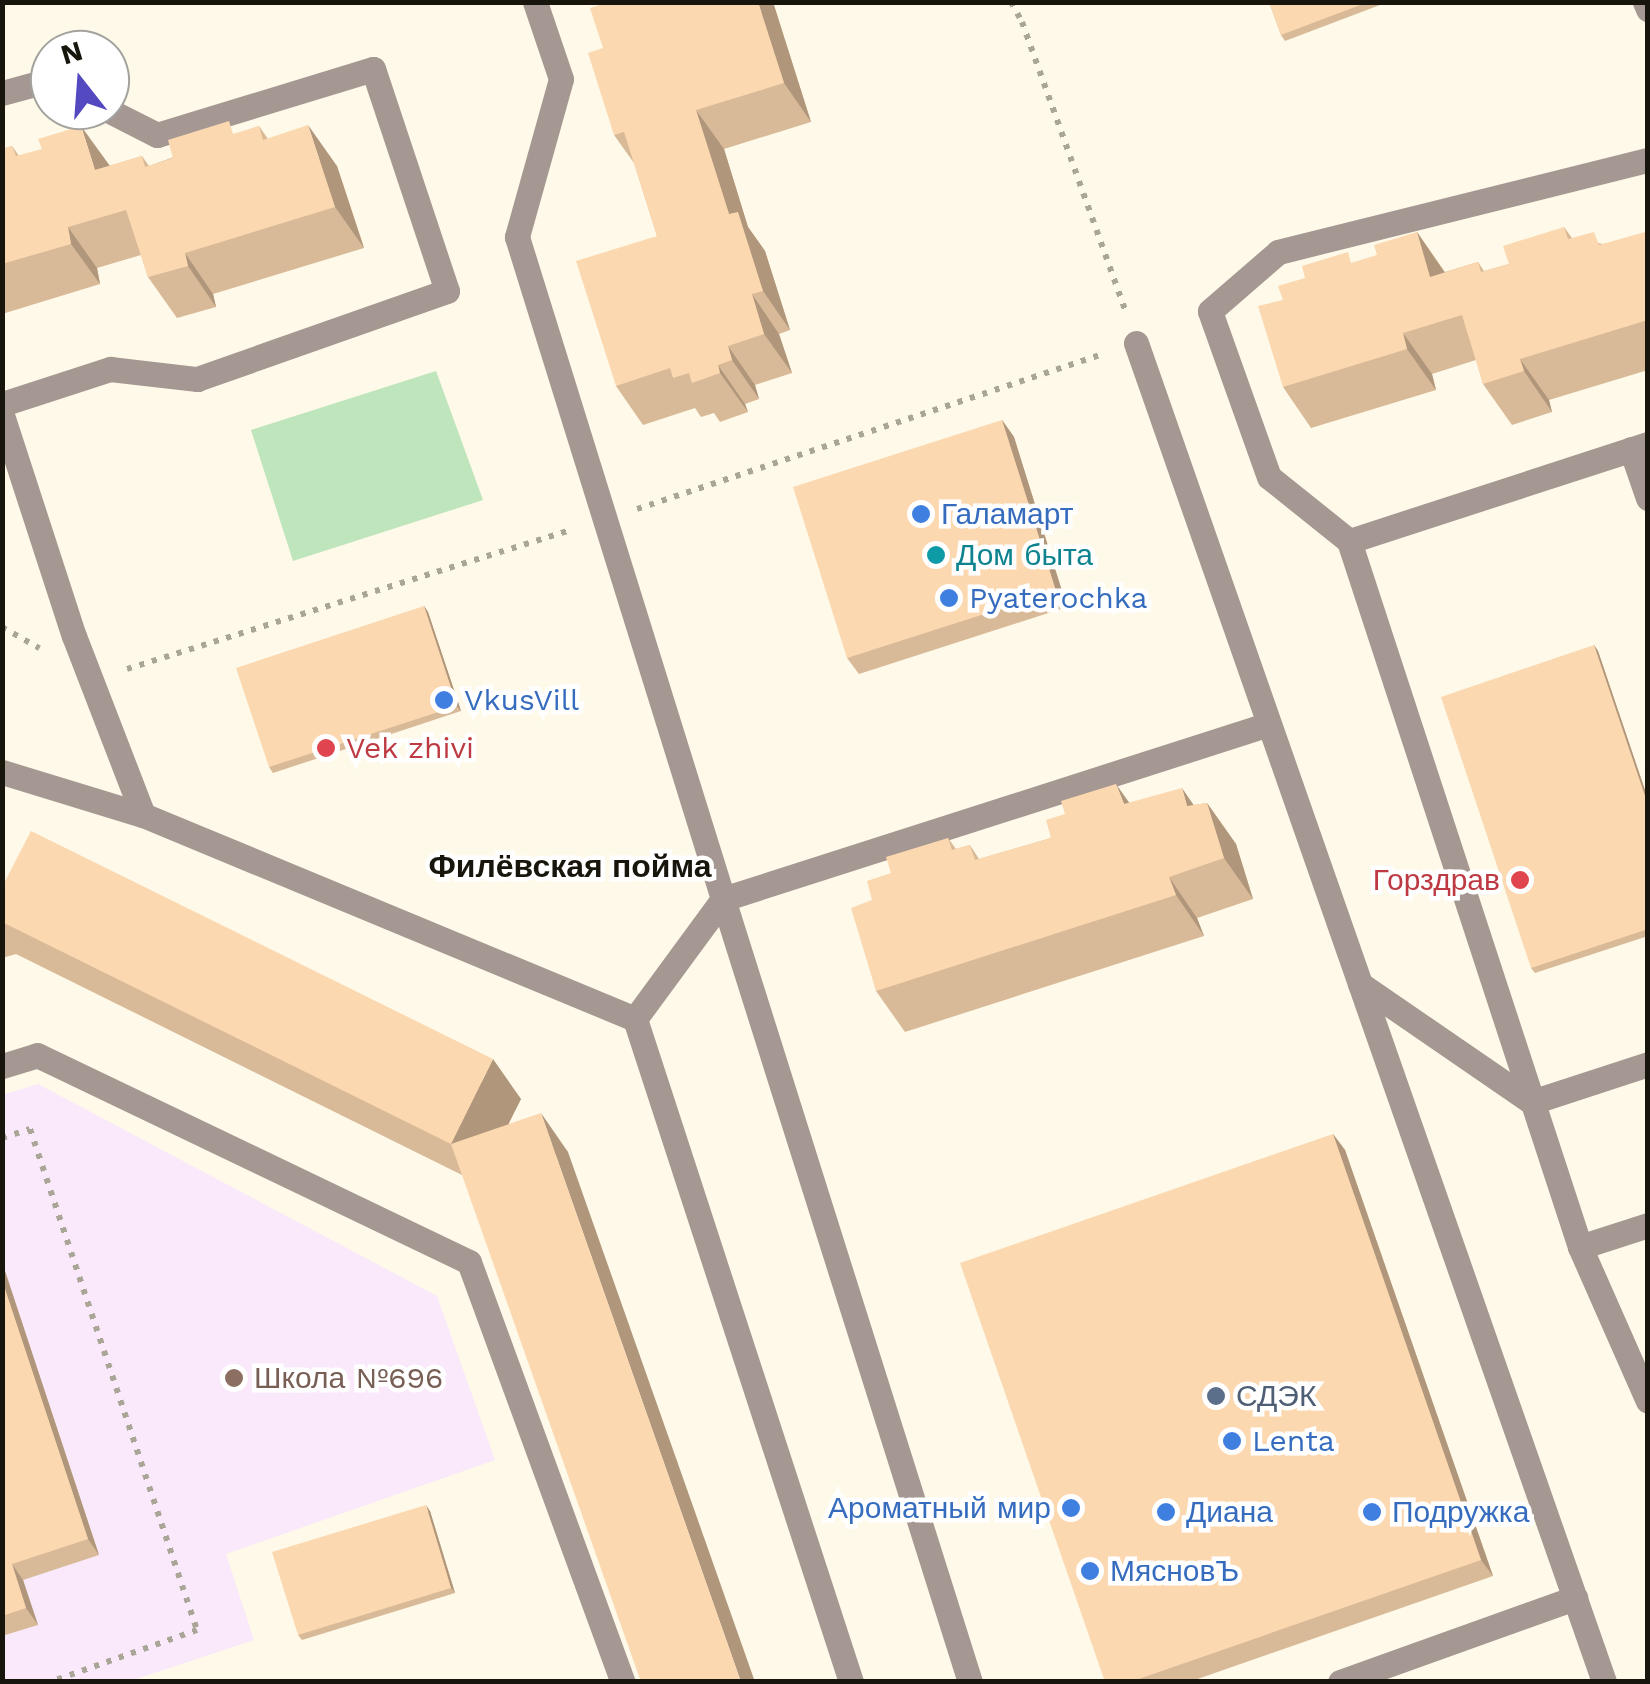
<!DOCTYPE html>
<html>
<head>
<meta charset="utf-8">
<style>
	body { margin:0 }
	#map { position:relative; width:1650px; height:1684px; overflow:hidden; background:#fef9e8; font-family:"Work Sans",sans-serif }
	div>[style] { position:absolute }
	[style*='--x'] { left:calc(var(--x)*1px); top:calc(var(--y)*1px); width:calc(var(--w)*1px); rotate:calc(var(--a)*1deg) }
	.education>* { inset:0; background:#f9e9fb }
	.green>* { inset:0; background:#bee5bb }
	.path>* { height:6px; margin-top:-3px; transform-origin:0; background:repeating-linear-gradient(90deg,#aaa697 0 5px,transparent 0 13px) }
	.minor>* { height:25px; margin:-12.5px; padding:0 12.5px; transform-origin:12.5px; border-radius:12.5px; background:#a59893 }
	.wall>* { inset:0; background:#d9ba98 }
	.shaded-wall>* { inset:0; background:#b0977c }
	.building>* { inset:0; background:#fcd8b1 }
	.dots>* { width:28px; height:28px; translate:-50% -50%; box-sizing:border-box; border:5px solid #fff; border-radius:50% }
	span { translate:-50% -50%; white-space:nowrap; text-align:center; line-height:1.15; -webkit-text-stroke:9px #fff; paint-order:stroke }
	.shop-label { font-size:30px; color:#366cbe }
	.left { translate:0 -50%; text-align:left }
	.right { translate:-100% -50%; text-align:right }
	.culture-label { font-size:30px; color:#0d838f }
	.health-label { font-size:30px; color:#be3a42 }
	.education-label { font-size:30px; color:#785e54 }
	.service-label { font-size:30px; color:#4e5e75 }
	.neighbourhood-label { font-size:32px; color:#18160c; font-weight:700 }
	.frame { position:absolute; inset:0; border:5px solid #18160c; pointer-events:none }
	.north { position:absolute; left:30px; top:30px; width:100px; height:100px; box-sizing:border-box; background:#fff; border:2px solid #a3a29e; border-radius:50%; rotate:343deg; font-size:28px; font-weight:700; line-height:40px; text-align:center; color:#18160c }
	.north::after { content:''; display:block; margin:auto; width:35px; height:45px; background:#5449c1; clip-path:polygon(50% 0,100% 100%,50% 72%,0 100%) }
</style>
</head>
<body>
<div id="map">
	<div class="education">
		<i style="clip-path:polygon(38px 1084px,437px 1296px,495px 1460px,226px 1554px,254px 1640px,130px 1681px,3px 1681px,2px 1095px)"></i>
	</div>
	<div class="green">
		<i style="clip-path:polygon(436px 371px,483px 500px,293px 561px,251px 430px)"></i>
	</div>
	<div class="path">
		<i style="--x:1011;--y:2;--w:23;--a:61"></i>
		<i style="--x:1022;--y:22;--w:306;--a:70.3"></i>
		<i style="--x:637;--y:509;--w:493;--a:-18.4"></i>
		<i style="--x:2;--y:627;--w:43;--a:29.6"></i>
		<i style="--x:127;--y:669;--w:467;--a:-17.4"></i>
		<i style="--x:2;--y:1138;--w:29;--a:-18"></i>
		<i style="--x:30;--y:1129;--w:528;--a:71.57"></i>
		<i style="--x:197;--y:1630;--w:156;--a:160.5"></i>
	</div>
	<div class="minor">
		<i style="--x:535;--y:2;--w:81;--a:71.3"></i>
		<i style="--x:561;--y:79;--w:164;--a:105.6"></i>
		<i style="--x:517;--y:237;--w:693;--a:72.71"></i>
		<i style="--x:723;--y:899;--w:149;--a:126.3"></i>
		<i style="--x:1645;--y:2;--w:8;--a:67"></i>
		<i style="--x:2;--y:93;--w:50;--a:-15.2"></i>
		<i style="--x:1136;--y:343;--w:1418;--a:70.73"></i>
		<i style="--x:2;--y:404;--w:114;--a:-18"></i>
		<i style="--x:110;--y:369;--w:88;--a:6.6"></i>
		<i style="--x:197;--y:379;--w:265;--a:-19.4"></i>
		<i style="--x:447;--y:291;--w:234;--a:-108.4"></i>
		<i style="--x:373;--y:69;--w:226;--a:163"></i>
		<i style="--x:157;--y:135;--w:55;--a:-153"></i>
		<i style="--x:2;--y:415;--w:232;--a:72"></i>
		<i style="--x:74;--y:636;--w:192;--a:68.9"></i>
		<i style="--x:143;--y:815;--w:533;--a:22.52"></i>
		<i style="--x:635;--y:1019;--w:697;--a:71.95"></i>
		<i style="--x:1648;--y:444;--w:314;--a:162"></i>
		<i style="--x:1349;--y:541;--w:743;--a:71.88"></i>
		<i style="--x:1580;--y:1247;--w:168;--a:66.2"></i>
		<i style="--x:1631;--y:449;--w:52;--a:70.9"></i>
		<i style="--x:1349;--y:541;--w:102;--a:-141.3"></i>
		<i style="--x:1269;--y:477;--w:176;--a:-109.6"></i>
		<i style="--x:1210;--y:311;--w:90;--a:-40.9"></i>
		<i style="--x:1278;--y:252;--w:381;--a:-14"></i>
		<i style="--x:2;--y:772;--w:147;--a:17"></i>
		<i style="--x:1360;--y:984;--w:209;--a:34.5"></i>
		<i style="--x:1532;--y:1102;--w:122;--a:-18.1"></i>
		<i style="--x:2;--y:1066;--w:37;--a:-17"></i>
		<i style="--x:37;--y:1055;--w:479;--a:25.6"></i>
		<i style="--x:469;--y:1262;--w:447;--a:69.9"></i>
		<i style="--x:1580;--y:1247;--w:71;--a:-17.9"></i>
		<i style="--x:970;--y:1682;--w:821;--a:-107.51"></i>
		<i style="--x:723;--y:899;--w:573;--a:-17.77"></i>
		<i style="--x:1340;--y:1682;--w:250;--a:-19.7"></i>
	</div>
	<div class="wall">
		<i style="clip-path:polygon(773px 2px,811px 122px,724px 149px,748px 227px,765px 251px,790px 330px,779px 334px,792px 373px,755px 385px,759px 399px,745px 404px,748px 412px,720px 422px,714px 413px,701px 417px,695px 408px,643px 425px,616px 386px,657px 236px,634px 163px,614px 135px)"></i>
		<i style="clip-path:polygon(1269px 2px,1388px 2px,1285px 41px,1281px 35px)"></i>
		<i style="clip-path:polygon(259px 126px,268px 139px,337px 166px,364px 248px,213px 294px,216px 307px,177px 318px,148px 277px,141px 255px,97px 268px,100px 284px,2px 314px,2px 149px,12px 146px,19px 156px,109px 166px,142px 156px,149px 166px)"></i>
		<i style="clip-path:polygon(1564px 227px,1572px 238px,1603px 244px,1648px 236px,1648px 370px,1549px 400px,1552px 412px,1512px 425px,1483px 384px,1476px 360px,1432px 374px,1436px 390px,1311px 428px,1283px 387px,1283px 300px,1377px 255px,1417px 232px,1445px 272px,1478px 262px,1484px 271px,1509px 264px)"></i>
		<i style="clip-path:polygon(1002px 420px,1014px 437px,1067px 607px,859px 674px,847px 658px)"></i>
		<i style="clip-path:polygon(424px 606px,428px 612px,461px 711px,273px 773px,269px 767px)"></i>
		<i style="clip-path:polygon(1594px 645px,1598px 651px,1648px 799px,1648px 936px,1535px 973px,1531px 968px)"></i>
		<i style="clip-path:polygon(1130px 803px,1194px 805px,1207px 803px,1236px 844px,1253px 899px,1197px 918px,1204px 936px,905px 1032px,876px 991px,872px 900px,891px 873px,948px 838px,956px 849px,970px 845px,979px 859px,1051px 838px)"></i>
		<i style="clip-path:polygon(2px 887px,521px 1099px,508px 1124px,568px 1152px,462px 1175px,16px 954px,2px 958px)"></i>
		<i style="clip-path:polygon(1333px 1134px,1345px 1150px,1493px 1576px,1189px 1682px,1105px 1682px)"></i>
		<i style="clip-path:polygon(2px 1262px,99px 1555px,23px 1580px,38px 1625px,2px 1636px)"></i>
		<i style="clip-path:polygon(430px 1511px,455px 1593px,302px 1640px,298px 1635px)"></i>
	</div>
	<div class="shaded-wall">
		<i style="clip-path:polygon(758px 2px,773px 2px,811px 122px,784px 83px)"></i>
		<i style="clip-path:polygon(696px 110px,724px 149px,748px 227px,765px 251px,790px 330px,763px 291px,729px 214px)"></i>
		<i style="clip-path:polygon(308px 125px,337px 166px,364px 248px,335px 207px)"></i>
		<i style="clip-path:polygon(81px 126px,110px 166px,95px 170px)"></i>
		<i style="clip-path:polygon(68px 227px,97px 268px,100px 284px,71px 244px)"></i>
		<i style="clip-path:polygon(1417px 232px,1445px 273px,1459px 317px,1430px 277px)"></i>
		<i style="clip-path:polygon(185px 253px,213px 294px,216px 307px,188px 266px)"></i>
		<i style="clip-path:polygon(752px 294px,779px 334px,792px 373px,764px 334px)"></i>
		<i style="clip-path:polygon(1403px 333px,1432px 374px,1436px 390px,1407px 349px)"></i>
		<i style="clip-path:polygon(728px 346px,755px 385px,759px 399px,732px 360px)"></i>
		<i style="clip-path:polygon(1520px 359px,1549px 400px,1552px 412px,1524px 371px)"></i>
		<i style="clip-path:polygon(718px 365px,745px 404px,748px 412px,720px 373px)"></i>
		<i style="clip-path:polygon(1002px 420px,1014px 437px,1067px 607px,1056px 591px)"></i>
		<i style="clip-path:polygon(424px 606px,428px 612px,461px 711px,457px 706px)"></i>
		<i style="clip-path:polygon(1594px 645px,1598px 651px,1648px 799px,1648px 805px)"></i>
		<i style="clip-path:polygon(1116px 784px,1145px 825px,1124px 804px)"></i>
		<i style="clip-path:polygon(1182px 788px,1210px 829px,1187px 806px)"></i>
		<i style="clip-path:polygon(1207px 803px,1236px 844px,1253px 899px,1224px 858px)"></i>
		<i style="clip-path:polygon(1169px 877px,1197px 918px,1204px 936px,1176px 895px)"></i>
		<i style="clip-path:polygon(493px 1059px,521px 1099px,479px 1183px,451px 1144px)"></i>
		<i style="clip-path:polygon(541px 1113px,568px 1152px,755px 1682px,741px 1682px)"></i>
		<i style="clip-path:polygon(1333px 1134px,1345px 1150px,1493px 1576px,1481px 1560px)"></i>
		<i style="clip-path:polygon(2px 1262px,99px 1555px,88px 1539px,2px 1280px)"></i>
		<i style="clip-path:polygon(426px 1505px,430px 1511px,455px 1593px,451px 1588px)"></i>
		<i style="clip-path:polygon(12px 1564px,23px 1580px,38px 1625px,26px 1608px)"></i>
	</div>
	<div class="building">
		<i style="clip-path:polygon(609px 2px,758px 2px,784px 83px,696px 110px,729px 214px,738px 212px,763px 291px,752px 294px,764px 334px,728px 346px,732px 360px,718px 365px,720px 373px,692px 383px,689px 373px,673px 378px,670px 368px,616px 386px,576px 261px,657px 236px,624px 132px,614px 135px,588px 53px,603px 48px,590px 8px)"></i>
		<i style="clip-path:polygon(1269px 2px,1368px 2px,1281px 35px)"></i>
		<i style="clip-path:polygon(229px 121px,233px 134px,259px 126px,263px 140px,308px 125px,335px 207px,185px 253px,188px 266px,148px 277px,126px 210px,68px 227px,71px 244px,2px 264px,2px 149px,12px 146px,16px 156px,42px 149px,38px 139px,81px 126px,95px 170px,142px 156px,145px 167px,173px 158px,168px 140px)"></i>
		<i style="clip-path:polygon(1564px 227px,1568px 239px,1594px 232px,1599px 245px,1645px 232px,1648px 240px,1648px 320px,1520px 359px,1524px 371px,1483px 384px,1462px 315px,1403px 333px,1407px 349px,1283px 387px,1258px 306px,1283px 300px,1278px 286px,1305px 278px,1302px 266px,1348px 252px,1351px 263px,1377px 255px,1374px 245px,1417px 232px,1430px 277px,1478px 262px,1481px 272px,1509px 264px,1503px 246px)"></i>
		<i style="clip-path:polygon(1002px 420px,1056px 591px,847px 658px,793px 487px)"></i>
		<i style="clip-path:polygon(424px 606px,457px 706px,269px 767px,236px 668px)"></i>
		<i style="clip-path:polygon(1594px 645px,1648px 805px,1648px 929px,1531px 968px,1441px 697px)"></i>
		<i style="clip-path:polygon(1116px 784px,1124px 804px,1182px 788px,1187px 806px,1207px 803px,1224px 858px,1169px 877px,1176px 895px,876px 991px,851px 908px,872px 900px,867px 881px,891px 873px,886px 857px,948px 838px,952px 850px,970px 845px,975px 860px,1051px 838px,1046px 820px,1065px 814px,1061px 801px)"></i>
		<i style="clip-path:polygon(31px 831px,493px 1059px,451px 1144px,2px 922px,2px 887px)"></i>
		<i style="clip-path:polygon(541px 1113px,741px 1682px,641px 1682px,451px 1144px)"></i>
		<i style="clip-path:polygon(1333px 1134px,1481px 1560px,1130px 1682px,1105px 1682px,960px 1263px)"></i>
		<i style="clip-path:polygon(2px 1280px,88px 1539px,12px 1564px,26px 1608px,2px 1616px)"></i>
		<i style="clip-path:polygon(426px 1505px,451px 1588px,298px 1635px,272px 1552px)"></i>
	</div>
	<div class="dots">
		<i style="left:921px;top:514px;background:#3f7fe0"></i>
		<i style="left:936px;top:555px;background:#0f9aa8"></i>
		<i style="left:949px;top:598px;background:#3f7fe0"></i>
		<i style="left:444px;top:700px;background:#3f7fe0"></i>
		<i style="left:326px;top:748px;background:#e0444e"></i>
		<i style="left:1520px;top:880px;background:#e0444e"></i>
		<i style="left:234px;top:1378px;background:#8d6e63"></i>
		<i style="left:1216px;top:1396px;background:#5c6f8a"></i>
		<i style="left:1232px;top:1441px;background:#3f7fe0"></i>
		<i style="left:1071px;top:1508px;background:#3f7fe0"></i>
		<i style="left:1166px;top:1512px;background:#3f7fe0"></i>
		<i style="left:1372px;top:1512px;background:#3f7fe0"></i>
		<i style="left:1090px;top:1571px;background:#3f7fe0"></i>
	</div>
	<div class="shop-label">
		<span class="left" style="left:941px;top:514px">Галамарт</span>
		<span class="left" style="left:969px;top:598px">Pyaterochka</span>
		<span class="left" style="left:464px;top:700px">VkusVill</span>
		<span class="left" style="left:1252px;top:1441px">Lenta</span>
		<span class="right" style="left:1051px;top:1508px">Ароматный мир</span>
		<span class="left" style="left:1186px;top:1512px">Диана</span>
		<span class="left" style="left:1392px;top:1512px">Подружка</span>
		<span class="left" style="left:1110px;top:1571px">МясновЪ</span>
	</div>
	<div class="culture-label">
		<span class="left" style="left:956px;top:555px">Дом быта</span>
	</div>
	<div class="health-label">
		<span class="left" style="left:346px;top:748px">Vek zhivi</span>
		<span class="right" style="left:1500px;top:880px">Горздрав</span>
	</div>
	<div class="education-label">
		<span class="left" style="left:254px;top:1378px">Школа №696</span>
	</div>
	<div class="service-label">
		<span class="left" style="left:1236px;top:1396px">СДЭК</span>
	</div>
	<div class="neighbourhood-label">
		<span style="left:570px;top:866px">Филёвская пойма</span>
	</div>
	<div class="frame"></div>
	<div class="north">N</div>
</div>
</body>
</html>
